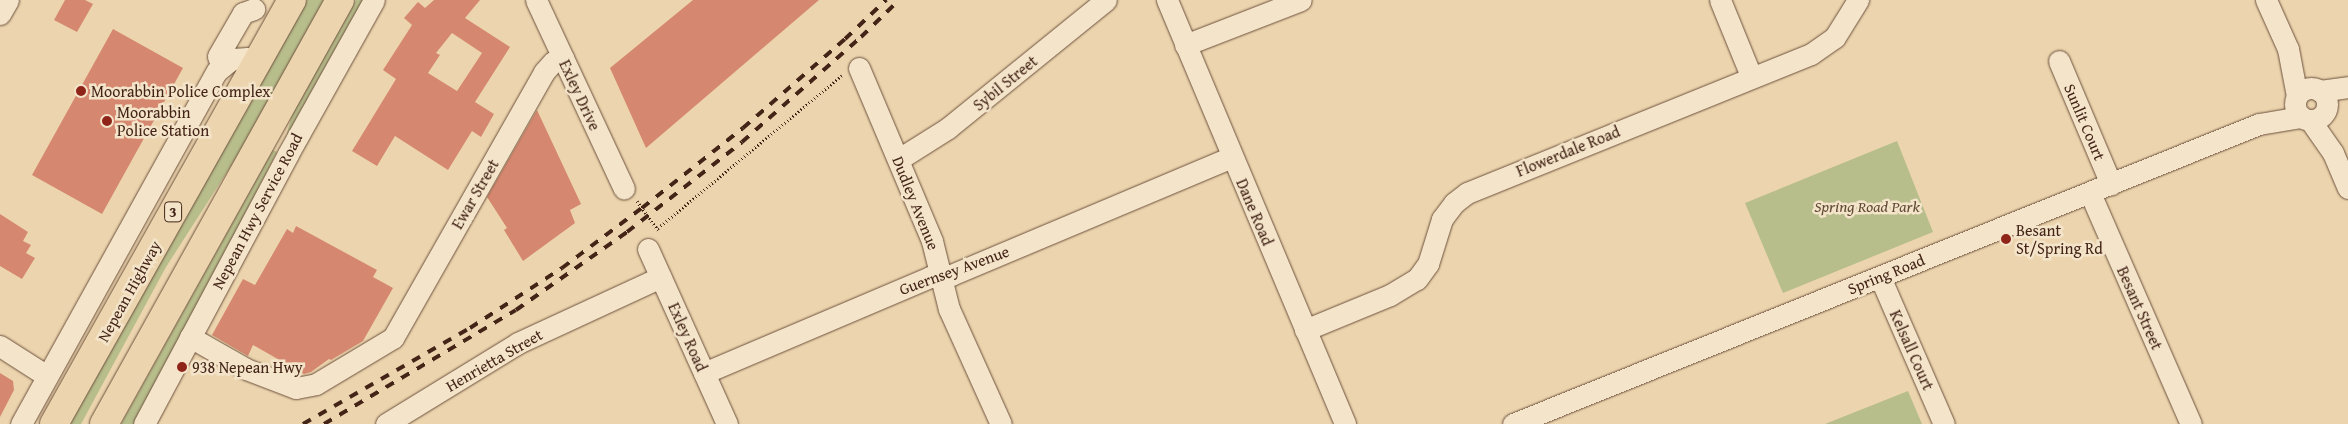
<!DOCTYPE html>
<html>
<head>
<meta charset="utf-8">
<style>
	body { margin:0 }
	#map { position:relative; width:2348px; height:424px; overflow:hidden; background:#ecd5ae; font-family:"Gentium Book Plus",serif }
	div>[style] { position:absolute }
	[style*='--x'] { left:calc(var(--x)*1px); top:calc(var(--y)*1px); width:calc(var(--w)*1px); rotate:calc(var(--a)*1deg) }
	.green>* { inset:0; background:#b7bd8b }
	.building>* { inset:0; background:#d5886f }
	.path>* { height:3px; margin-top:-1.5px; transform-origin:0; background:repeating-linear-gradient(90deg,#432417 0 1px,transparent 0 3.5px) }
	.roads { filter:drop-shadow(0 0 1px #6d503d) drop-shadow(0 0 1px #6d503d) }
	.minor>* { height:21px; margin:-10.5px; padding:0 10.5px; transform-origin:10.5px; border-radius:10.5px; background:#f3e4ca }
	.minor>.ring { margin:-10.5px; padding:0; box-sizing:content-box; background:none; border:21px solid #f3e4ca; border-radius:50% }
	.highway>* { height:28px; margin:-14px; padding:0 14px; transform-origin:14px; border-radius:14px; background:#ecd5ae }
	.rail>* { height:4px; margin-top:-2px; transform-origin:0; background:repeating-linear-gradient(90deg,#432417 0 9px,transparent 0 18px) }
	.dots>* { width:14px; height:14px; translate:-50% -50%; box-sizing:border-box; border:2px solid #f3e4ca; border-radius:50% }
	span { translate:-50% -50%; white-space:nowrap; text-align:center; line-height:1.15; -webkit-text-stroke:5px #f3e4ca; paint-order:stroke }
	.shield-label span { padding:1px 4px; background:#f3e4ca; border:1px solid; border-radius:4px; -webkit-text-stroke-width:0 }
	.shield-label { font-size:15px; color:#432417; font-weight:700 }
	.street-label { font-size:16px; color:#432417 }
	.poi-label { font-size:16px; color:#432417 }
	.left { translate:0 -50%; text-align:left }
	.park-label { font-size:16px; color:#604a34; font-style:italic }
</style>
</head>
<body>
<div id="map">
	<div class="green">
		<i style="clip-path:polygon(307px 0,325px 0,245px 144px,166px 267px,81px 424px,69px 424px)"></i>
		<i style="clip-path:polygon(356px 0,365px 0,291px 135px,287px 133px,292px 115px)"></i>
		<i style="clip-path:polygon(1897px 141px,1933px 232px,1783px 293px,1745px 203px)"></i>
		<i style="clip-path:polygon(273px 150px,277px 152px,137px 424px,121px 424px)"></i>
		<i style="clip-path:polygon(1908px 391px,1922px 424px,1825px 424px)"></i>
	</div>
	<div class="building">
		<i style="clip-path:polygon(65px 0,85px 0,93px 4px,77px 32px,54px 20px)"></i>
		<i style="clip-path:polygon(evenodd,434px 0,480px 0,465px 18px,510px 47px,475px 102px,494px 114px,481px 137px,472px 131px,448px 170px,395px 136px,377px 166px,352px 151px,396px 79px,383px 70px,412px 25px,404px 18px,418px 2px,425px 8px,434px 0,452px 33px,482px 53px,457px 91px,428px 73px,440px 55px,436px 53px,452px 33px)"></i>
		<i style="clip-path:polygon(693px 0,819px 0,646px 148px,610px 68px)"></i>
		<i style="clip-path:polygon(113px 29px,183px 68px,102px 214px,32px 175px)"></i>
		<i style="clip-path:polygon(537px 110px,581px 204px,570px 210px,575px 223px,523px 261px,504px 230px,507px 228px,487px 197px)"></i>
		<i style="clip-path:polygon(0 214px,28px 232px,23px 241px,31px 245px,26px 253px,35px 258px,22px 279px,0 266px)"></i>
		<i style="clip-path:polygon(296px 226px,377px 270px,373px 277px,393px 288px,363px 341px,331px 360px,329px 359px,311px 372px,304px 374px,253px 345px,248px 356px,212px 335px,243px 279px,255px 285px,287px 229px,293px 233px)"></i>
		<i style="clip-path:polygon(0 373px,13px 381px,14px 390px,0 417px)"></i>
	</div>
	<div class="path">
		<i style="--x:637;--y:201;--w:36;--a:54"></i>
		<i style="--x:658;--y:228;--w:239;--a:-39.7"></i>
	</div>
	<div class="roads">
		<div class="minor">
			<i style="--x:536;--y:0;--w:208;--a:65"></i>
			<i style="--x:1167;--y:0;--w:460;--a:67.2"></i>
			<i style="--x:1720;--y:0;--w:82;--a:67.8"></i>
			<i style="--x:2266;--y:0;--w:54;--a:65.8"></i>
			<i style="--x:2288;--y:49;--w:48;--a:79.2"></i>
			<i style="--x:0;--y:14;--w:16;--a:-60"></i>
			<i style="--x:1185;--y:45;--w:124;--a:-21.2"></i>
			<i style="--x:2059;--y:61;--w:134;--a:67.1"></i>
			<i style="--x:221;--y:65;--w:9;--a:-108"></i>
			<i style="--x:218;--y:56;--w:50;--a:-59.8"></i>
			<i style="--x:243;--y:13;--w:12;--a:-20"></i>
			<i style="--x:859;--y:68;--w:188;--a:67.1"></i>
			<i style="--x:932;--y:241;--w:70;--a:76"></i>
			<i style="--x:949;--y:309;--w:126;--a:65.7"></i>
			<i class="ring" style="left:2295px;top:88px;width:11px;height:11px"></i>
			<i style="--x:2320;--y:91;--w:28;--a:-8"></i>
			<i style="--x:2310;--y:120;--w:40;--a:55.1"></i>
			<i style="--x:2333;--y:153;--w:38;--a:67"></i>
			<i style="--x:899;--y:159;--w:58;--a:-32.3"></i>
			<i style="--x:948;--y:128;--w:203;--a:-39"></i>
			<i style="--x:2090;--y:193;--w:252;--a:66.4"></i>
			<i style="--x:648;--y:249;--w:192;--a:65.7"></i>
			<i style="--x:1880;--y:277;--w:160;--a:66.5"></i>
			<i style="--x:1305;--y:330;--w:92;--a:-22.4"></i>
			<i style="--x:1390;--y:295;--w:31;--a:-31"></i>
			<i style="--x:1417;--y:279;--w:19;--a:-54"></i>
			<i style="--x:1428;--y:264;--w:47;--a:-72.7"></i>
			<i style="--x:1442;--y:219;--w:20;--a:-53"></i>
			<i style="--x:1454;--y:203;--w:16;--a:-38"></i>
			<i style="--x:1467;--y:193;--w:371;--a:-22"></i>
			<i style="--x:1811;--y:54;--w:29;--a:-35"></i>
			<i style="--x:1835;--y:37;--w:44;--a:-58.1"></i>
			<i style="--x:190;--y:337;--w:64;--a:29.7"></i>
			<i style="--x:246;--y:369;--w:53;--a:20.8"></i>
			<i style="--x:296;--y:388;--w:20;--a:-11"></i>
			<i style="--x:316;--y:384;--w:90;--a:-30.9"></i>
			<i style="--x:393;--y:338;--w:306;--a:-60.4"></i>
			<i style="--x:544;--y:72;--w:13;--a:-48"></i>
			<i style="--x:553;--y:62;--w:11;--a:-22"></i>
			<i style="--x:0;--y:346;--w:56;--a:32.6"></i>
			<i style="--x:704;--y:373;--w:246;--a:-23"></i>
			<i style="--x:930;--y:277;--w:21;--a:-5"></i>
			<i style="--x:951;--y:275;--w:305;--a:-22.8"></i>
			<i style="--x:21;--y:424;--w:404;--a:-61"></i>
			<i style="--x:217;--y:71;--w:19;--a:-39"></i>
			<i style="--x:232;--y:59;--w:16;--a:-4"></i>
			<i style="--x:248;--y:58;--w:11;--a:22"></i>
			<i style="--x:144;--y:424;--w:306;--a:-61.9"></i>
			<i style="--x:288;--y:154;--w:176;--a:-60.8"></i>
			<i style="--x:386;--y:424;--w:155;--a:-31.5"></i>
			<i style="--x:518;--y:343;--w:157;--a:-24.8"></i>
			<i style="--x:1513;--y:424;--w:804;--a:-21.91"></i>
			<i style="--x:2259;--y:124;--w:43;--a:-9.5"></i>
		</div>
		<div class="highway">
			<i style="--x:54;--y:424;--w:486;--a:-60.7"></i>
			<i style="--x:104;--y:424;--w:485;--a:-60.9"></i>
		</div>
	</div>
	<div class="rail">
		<i style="--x:303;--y:424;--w:193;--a:-29.9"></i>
		<i style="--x:470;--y:328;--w:110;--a:-33.1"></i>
		<i style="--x:562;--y:268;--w:100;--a:-36.9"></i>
		<i style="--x:642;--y:208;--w:129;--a:-38.4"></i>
		<i style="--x:743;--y:128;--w:135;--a:-41.1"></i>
		<i style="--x:845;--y:39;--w:57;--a:-43.6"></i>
		<i style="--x:324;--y:424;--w:223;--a:-30.7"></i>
		<i style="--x:516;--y:310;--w:136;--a:-35.1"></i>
		<i style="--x:627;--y:232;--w:146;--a:-38"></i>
		<i style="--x:742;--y:142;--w:159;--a:-41.4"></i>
		<i style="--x:861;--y:37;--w:53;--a:-44.2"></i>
	</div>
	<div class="dots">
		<i style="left:81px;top:91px;background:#8f2418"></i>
		<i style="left:107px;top:121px;background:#8f2418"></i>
		<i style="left:2006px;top:239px;background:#8f2418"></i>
		<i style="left:182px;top:367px;background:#8f2418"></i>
	</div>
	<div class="shield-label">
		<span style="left:173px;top:212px">3</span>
	</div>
	<div class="street-label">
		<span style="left:1005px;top:83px;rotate:-39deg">Sybil Street</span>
		<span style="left:580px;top:95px;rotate:65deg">Exley Drive</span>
		<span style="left:2085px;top:122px;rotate:67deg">Sunlit Court</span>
		<span style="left:1568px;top:151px;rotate:-22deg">Flowerdale Road</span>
		<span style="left:475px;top:194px;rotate:-60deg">Ewar Street</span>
		<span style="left:916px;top:203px;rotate:68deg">Dudley Avenue</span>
		<span style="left:257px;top:211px;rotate:-62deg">Nepean Hwy Service Road</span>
		<span style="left:1255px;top:212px;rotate:67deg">Dane Road</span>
		<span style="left:954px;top:270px;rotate:-20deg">Guernsey Avenue</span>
		<span style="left:1886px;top:274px;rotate:-22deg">Spring Road</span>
		<span style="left:129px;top:291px;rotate:-61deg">Nepean Highway</span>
		<span style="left:2140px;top:308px;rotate:66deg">Besant Street</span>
		<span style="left:688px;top:337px;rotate:66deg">Exley Road</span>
		<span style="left:1912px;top:350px;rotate:66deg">Kelsall Court</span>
		<span style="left:494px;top:360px;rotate:-30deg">Henrietta Street</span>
	</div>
	<div class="poi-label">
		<span class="left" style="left:91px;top:91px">Moorabbin Police Complex</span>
		<span class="left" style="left:117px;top:121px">Moorabbin<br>Police Station</span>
		<span class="left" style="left:2016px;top:239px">Besant<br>St/Spring Rd</span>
		<span class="left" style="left:192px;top:367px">938 Nepean Hwy</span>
	</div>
	<div class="park-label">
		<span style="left:1867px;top:206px">Spring Road Park</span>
	</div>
</div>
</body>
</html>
